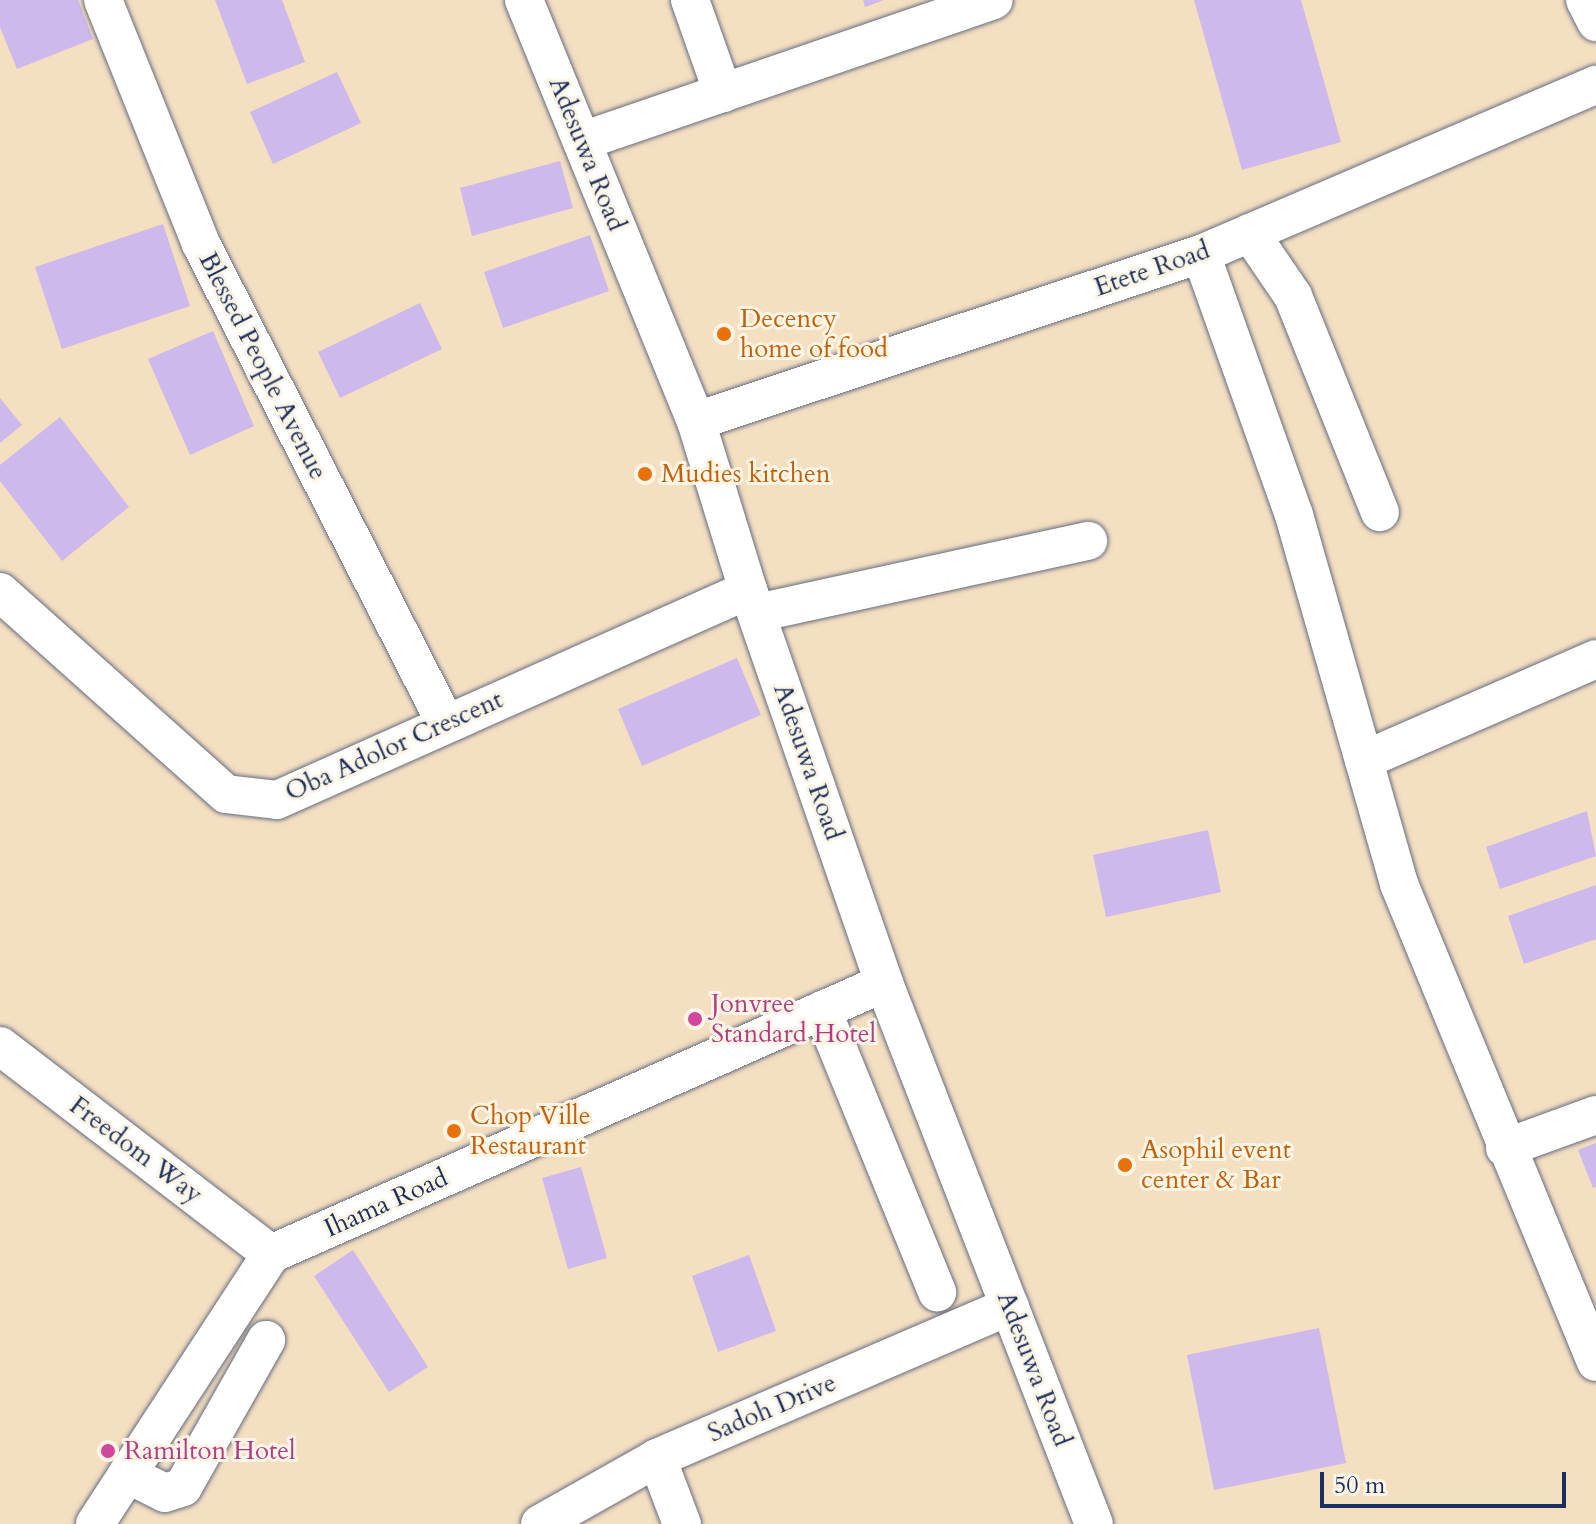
<!DOCTYPE html>
<html>
<head>
<meta charset="utf-8">
<style>
	body { margin:0 }
	#map { position:relative; width:1596px; height:1524px; overflow:hidden; background:#f4dfc1; font-family:Cardo,serif }
	div>[style] { position:absolute }
	[style*='--x'] { left:calc(var(--x)*1px); top:calc(var(--y)*1px); width:calc(var(--w)*1px); rotate:calc(var(--a)*1deg) }
	.building>* { inset:0; background:#cdb9eb }
	.roads { filter:drop-shadow(0 0 2px #676d81) drop-shadow(0 0 2px #676d81) }
	.minor>* { height:38px; margin:-19px; padding:0 19px; transform-origin:19px; border-radius:19px; background:#fff }
	.dots>* { width:22px; height:22px; translate:-50% -50%; box-sizing:border-box; border:4px solid #fcf5e5; border-radius:50% }
	span { translate:-50% -50%; white-space:nowrap; text-align:center; line-height:1.15; -webkit-text-stroke:6px #fcf5e5; paint-order:stroke }
	.street-label { font-size:26px; color:#1b2f5e }
	.food-label { font-size:26px; color:#c56008 }
	.left { translate:0 -50%; text-align:left }
	.hotel-label { font-size:26px; color:#b23c85 }
	.scale { position:absolute; left:1320px; top:1472px; width:246px; height:36px; box-sizing:border-box; border:4px solid #1b2f5e; border-top:0; padding-left:10px; font-size:24px; line-height:28px; white-space:nowrap; color:#1b2f5e; -webkit-text-stroke:6px #fcf5e5; paint-order:stroke }
</style>
</head>
<body>
<div id="map">
	<div class="building">
		<i style="clip-path:polygon(0 0,78px 0,93px 39px,17px 69px,0 27px)"></i>
		<i style="clip-path:polygon(215px 0,282px 0,305px 62px,247px 84px)"></i>
		<i style="clip-path:polygon(863px 0,884px 0,865px 7px)"></i>
		<i style="clip-path:polygon(1194px 0,1301px 0,1341px 142px,1242px 170px)"></i>
		<i style="clip-path:polygon(337px 72px,361px 123px,273px 164px,250px 112px)"></i>
		<i style="clip-path:polygon(560px 161px,573px 208px,472px 236px,460px 188px)"></i>
		<i style="clip-path:polygon(163px 224px,190px 306px,62px 349px,35px 267px)"></i>
		<i style="clip-path:polygon(590px 235px,609px 291px,503px 328px,484px 272px)"></i>
		<i style="clip-path:polygon(420px 303px,442px 349px,340px 398px,318px 352px)"></i>
		<i style="clip-path:polygon(213px 331px,254px 426px,190px 455px,148px 359px)"></i>
		<i style="clip-path:polygon(0 398px,22px 425px,0 443px)"></i>
		<i style="clip-path:polygon(60px 417px,129px 507px,62px 561px,0 481px,0 465px)"></i>
		<i style="clip-path:polygon(737px 658px,761px 715px,642px 766px,618px 709px)"></i>
		<i style="clip-path:polygon(1587px 811px,1596px 856px,1500px 889px,1486px 847px)"></i>
		<i style="clip-path:polygon(1208px 830px,1221px 892px,1106px 917px,1093px 855px)"></i>
		<i style="clip-path:polygon(1596px 885px,1596px 939px,1524px 964px,1508px 916px)"></i>
		<i style="clip-path:polygon(1596px 1143px,1596px 1187px,1593px 1188px,1578px 1150px)"></i>
		<i style="clip-path:polygon(581px 1167px,607px 1258px,568px 1269px,542px 1178px)"></i>
		<i style="clip-path:polygon(353px 1250px,428px 1367px,389px 1392px,314px 1276px)"></i>
		<i style="clip-path:polygon(749px 1255px,776px 1331px,718px 1352px,692px 1276px)"></i>
		<i style="clip-path:polygon(1319px 1328px,1346px 1463px,1214px 1490px,1187px 1355px)"></i>
	</div>
	<div class="roads">
		<div class="minor">
			<i style="--x:103;--y:0;--w:263;--a:68.1"></i>
			<i style="--x:201;--y:244;--w:537;--a:62.96"></i>
			<i style="--x:524;--y:0;--w:455;--a:67.8"></i>
			<i style="--x:696;--y:421;--w:177;--a:72.9"></i>
			<i style="--x:748;--y:590;--w:416;--a:70.9"></i>
			<i style="--x:884;--y:983;--w:580;--a:68.79"></i>
			<i style="--x:690;--y:0;--w:99;--a:70.5"></i>
			<i style="--x:1585;--y:0;--w:25;--a:63"></i>
			<i style="--x:582;--y:141;--w:435;--a:-18.9"></i>
			<i style="--x:1250;--y:233;--w:76;--a:55.7"></i>
			<i style="--x:1293;--y:296;--w:233;--a:68.1"></i>
			<i style="--x:1201;--y:254;--w:277;--a:70.4"></i>
			<i style="--x:1294;--y:515;--w:384;--a:74.1"></i>
			<i style="--x:1399;--y:884;--w:517;--a:67.6"></i>
			<i style="--x:696;--y:421;--w:532;--a:-18.3"></i>
			<i style="--x:1201;--y:254;--w:430;--a:-23.2"></i>
			<i style="--x:0;--y:592;--w:303;--a:41.8"></i>
			<i style="--x:226;--y:794;--w:51;--a:6.7"></i>
			<i style="--x:277;--y:800;--w:516;--a:-24.03"></i>
			<i style="--x:757;--y:613;--w:339;--a:-12.3"></i>
			<i style="--x:1364;--y:760;--w:253;--a:-23.5"></i>
			<i style="--x:822;--y:1010;--w:305;--a:67.8"></i>
			<i style="--x:0;--y:1046;--w:342;--a:37.5"></i>
			<i style="--x:1505;--y:1148;--w:97;--a:-19.9"></i>
			<i style="--x:657;--y:1458;--w:71;--a:69.3"></i>
			<i style="--x:127;--y:1474;--w:42;--a:26.6"></i>
			<i style="--x:165;--y:1493;--w:19;--a:-18"></i>
			<i style="--x:183;--y:1487;--w:169;--a:-60.5"></i>
			<i style="--x:95;--y:1524;--w:322;--a:-56.9"></i>
			<i style="--x:271;--y:1254;--w:670;--a:-23.85"></i>
			<i style="--x:540;--y:1524;--w:134;--a:-29.4"></i>
			<i style="--x:657;--y:1458;--w:384;--a:-23.3"></i>
		</div>
	</div>
	<div class="dots">
		<i style="left:724px;top:334px;background:#e8710a"></i>
		<i style="left:645px;top:474px;background:#e8710a"></i>
		<i style="left:695px;top:1019px;background:#d1479c"></i>
		<i style="left:454px;top:1131px;background:#e8710a"></i>
		<i style="left:1125px;top:1165px;background:#e8710a"></i>
		<i style="left:108px;top:1451px;background:#d1479c"></i>
	</div>
	<div class="street-label">
		<span style="left:587px;top:154px;rotate:68deg">Adesuwa Road</span>
		<span style="left:1152px;top:269px;rotate:-19deg">Etete Road</span>
		<span style="left:263px;top:366px;rotate:63deg">Blessed People Avenue</span>
		<span style="left:394px;top:746px;rotate:-24deg">Oba Adolor Crescent</span>
		<span style="left:808px;top:762px;rotate:71deg">Adesuwa Road</span>
		<span style="left:136px;top:1150px;rotate:37deg">Freedom Way</span>
		<span style="left:386px;top:1203px;rotate:-24deg">Ihama Road</span>
		<span style="left:1034px;top:1369px;rotate:69deg">Adesuwa Road</span>
		<span style="left:772px;top:1408px;rotate:-23deg">Sadoh Drive</span>
	</div>
	<div class="food-label">
		<span class="left" style="left:740px;top:334px">Decency<br>home of food</span>
		<span class="left" style="left:661px;top:474px">Mudies kitchen</span>
		<span class="left" style="left:470px;top:1131px">Chop Ville<br>Restaurant</span>
		<span class="left" style="left:1141px;top:1165px">Asophil event<br>center &amp; Bar</span>
	</div>
	<div class="hotel-label">
		<span class="left" style="left:711px;top:1019px">Jonvree<br>Standard Hotel</span>
		<span class="left" style="left:124px;top:1451px">Ramilton Hotel</span>
	</div>
	<div class="scale">50 m</div>
</div>
</body>
</html>
